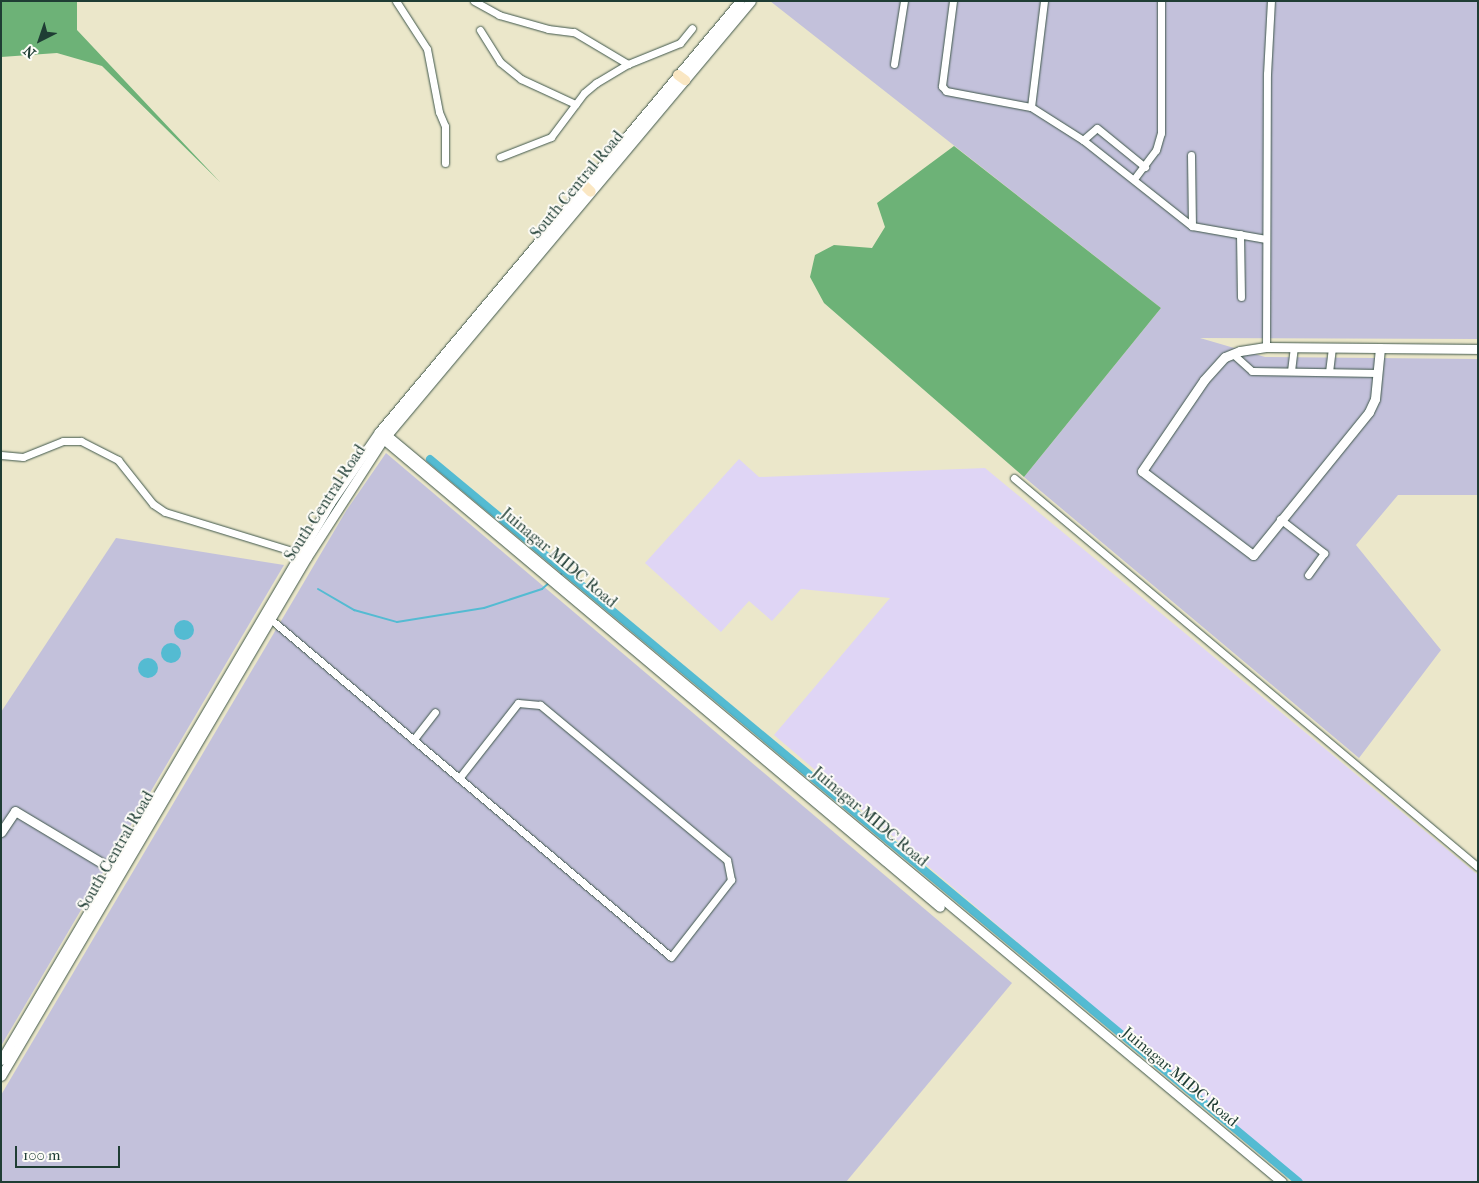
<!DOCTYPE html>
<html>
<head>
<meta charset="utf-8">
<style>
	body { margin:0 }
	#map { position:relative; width:1479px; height:1183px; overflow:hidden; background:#ebe7ca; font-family:"IM FELL French Canon",serif }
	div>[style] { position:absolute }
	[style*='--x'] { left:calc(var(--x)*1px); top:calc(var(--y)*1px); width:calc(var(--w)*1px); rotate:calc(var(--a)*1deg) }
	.built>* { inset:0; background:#dfd5f5 }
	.industrial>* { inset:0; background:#c3c1db }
	.forest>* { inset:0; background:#6db277 }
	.water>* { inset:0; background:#54bbd2 }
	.round { border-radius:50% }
	.stream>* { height:2px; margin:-1px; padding:0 1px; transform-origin:1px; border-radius:1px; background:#54bbd2 }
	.canal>* { height:8px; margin:-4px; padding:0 4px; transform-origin:4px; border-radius:4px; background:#54bbd2 }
	.roads { filter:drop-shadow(0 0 1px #3e564a) drop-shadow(0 0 1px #3e564a) }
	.minor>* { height:7px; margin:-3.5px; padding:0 3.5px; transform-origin:3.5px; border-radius:3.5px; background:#fff }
	.tertiary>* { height:9px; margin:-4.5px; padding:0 4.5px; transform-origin:4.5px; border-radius:4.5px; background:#fff }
	.secondary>* { height:10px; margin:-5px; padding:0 5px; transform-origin:5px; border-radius:5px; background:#fae7c3 }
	span { translate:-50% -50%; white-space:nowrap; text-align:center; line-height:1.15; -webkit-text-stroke:4px #fdfcf7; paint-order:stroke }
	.street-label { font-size:16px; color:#1f3d34 }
	.frame { position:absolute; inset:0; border:2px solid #1f3d34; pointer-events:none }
	.north { position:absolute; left:15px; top:15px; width:50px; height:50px; -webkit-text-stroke:4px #fdfcf7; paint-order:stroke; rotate:221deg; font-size:14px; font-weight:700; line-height:20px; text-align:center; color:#1f3d34 }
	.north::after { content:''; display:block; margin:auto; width:18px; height:22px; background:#1f3d34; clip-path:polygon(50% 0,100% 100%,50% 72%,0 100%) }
	.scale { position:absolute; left:15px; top:1146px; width:105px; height:22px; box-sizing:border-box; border:2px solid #1f3d34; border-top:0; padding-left:6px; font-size:15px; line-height:18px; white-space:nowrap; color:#1f3d34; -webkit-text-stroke:4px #fdfcf7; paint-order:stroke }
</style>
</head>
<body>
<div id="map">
	<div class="built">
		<i style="clip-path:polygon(739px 459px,759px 477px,985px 468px,1478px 875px,1478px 1182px,1299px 1182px,774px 735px,890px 598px,801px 589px,772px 621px,749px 601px,721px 632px,645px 563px)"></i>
	</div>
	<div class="industrial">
		<i style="clip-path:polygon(770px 1px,1478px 1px,1478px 339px,1200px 338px,1265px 357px,1478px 359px,1478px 495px,1398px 495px,1356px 545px,1441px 650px,1359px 758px,1024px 477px,1161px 308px)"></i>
		<i style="clip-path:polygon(386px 453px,1012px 983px,846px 1182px,1px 1182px,1px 1095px,346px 511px)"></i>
		<i style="clip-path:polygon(116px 538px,284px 565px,1px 1046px,1px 712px)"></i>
	</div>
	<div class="forest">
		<i style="clip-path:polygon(1px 1px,77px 1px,77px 30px,220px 182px,102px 66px,57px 53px,1px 57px)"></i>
		<i style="clip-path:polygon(954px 146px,1161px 308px,1024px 477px,824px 303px,810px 277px,815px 255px,834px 245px,872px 248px,885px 227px,877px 203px)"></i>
	</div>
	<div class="water">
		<i class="round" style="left:174px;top:620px;width:20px;height:20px"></i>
		<i class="round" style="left:161px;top:643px;width:20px;height:20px"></i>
		<i class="round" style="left:138px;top:658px;width:20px;height:20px"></i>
	</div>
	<div class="stream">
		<i style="--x:559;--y:576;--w:8;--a:-40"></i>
		<i style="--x:318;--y:589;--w:42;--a:30.3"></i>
		<i style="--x:354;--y:610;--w:45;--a:15.6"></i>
		<i style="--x:397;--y:622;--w:88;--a:-9.1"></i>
		<i style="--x:484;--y:608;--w:61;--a:-18.1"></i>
		<i style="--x:542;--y:589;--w:9;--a:-41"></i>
	</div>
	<div class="canal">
		<i style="--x:430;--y:459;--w:1130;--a:39.76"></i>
	</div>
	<div class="roads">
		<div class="minor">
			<i style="--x:396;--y:1;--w:57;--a:57.1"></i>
			<i style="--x:427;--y:49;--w:64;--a:79.2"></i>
			<i style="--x:439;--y:112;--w:15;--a:67"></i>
			<i style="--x:445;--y:126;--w:37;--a:90"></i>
			<i style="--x:474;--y:1;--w:29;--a:29"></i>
			<i style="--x:499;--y:15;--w:51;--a:15.9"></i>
			<i style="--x:548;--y:29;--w:26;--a:7"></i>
			<i style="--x:574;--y:32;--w:63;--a:30.7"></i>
			<i style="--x:953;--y:1;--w:86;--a:97.4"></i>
			<i style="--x:942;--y:86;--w:6;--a:51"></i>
			<i style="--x:946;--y:91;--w:86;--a:10.7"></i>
			<i style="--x:1031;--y:107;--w:62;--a:32.4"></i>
			<i style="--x:1083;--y:140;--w:139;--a:38.3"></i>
			<i style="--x:1192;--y:226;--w:75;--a:10"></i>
			<i style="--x:480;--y:30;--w:38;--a:58"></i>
			<i style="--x:500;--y:62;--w:27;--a:39"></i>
			<i style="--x:521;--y:79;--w:60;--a:24.8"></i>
			<i style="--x:894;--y:64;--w:64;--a:-81"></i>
			<i style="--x:1031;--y:107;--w:107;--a:-83"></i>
			<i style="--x:1083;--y:140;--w:18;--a:-41"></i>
			<i style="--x:1097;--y:128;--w:62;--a:39.1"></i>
			<i style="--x:1191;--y:155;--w:71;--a:89.2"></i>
			<i style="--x:500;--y:157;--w:55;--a:-21.4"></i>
			<i style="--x:551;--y:137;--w:55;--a:-53.1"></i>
			<i style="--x:584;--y:93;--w:16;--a:-40"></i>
			<i style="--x:596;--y:83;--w:37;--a:-31"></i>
			<i style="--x:628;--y:64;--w:56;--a:-22"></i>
			<i style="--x:680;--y:43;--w:19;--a:-51"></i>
			<i style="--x:1134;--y:179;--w:36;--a:-53"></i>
			<i style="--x:1156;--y:150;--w:18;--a:-74"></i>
			<i style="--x:1161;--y:133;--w:132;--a:-90"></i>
			<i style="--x:1240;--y:234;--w:63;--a:89.1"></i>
			<i style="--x:1266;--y:347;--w:273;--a:-89.8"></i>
			<i style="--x:1267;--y:74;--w:73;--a:-86.9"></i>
			<i style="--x:1233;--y:354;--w:25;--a:42"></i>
			<i style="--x:1252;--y:371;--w:126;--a:0.9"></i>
			<i style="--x:1291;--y:371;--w:24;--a:-83"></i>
			<i style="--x:1329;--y:372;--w:25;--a:-83"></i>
			<i style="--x:1;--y:455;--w:22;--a:5"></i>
			<i style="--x:23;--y:457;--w:43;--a:-21.8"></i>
			<i style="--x:63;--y:441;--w:18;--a:0"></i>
			<i style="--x:81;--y:441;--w:42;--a:27.2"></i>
			<i style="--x:118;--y:460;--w:56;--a:51.5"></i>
			<i style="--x:153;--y:504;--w:14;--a:34"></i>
			<i style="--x:165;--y:512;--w:146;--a:17.1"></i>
			<i style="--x:1014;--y:478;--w:605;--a:39.98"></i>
			<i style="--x:1280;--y:519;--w:56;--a:37.7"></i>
			<i style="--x:1324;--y:553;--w:27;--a:126"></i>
			<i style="--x:268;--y:617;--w:527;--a:40.15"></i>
			<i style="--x:671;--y:957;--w:98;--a:-52.1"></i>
			<i style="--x:731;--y:880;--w:20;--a:-101"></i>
			<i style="--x:727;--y:860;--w:243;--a:-140.3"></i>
			<i style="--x:540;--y:705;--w:22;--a:-175"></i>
			<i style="--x:518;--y:703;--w:94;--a:128.1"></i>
			<i style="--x:414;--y:739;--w:34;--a:-52"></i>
		</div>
		<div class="tertiary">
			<i style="--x:1380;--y:348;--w:51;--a:95.6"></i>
			<i style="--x:1375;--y:399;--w:14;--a:115"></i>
			<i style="--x:1369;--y:412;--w:184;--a:129"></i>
			<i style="--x:1253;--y:555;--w:139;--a:-142.9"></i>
			<i style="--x:1142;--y:471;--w:110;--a:-55.7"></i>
			<i style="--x:1204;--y:380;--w:31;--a:-48"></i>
			<i style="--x:1225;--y:357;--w:16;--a:-22"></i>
			<i style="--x:1240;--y:351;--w:26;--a:-9"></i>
			<i style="--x:1266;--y:347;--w:114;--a:0.5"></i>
			<i style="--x:1380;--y:348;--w:98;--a:0.6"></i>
			<i style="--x:384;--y:433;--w:1169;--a:39.83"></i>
			<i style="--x:381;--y:437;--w:730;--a:40.06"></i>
			<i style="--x:1;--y:832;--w:25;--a:-56"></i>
			<i style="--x:15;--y:811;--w:119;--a:30.9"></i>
			<i style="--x:1;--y:1060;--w:647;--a:-59.43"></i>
			<i style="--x:330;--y:503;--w:86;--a:-55.4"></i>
			<i style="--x:379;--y:432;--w:562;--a:-50.05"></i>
			<i style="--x:1;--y:1076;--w:602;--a:-59.48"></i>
			<i style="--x:307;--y:557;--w:138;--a:-57.1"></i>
			<i style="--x:382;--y:441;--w:574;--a:-50.02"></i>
		</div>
		<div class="secondary">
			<i style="--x:678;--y:75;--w:9;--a:36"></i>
			<i style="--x:585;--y:186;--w:8;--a:45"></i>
		</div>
	</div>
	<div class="street-label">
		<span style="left:577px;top:185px;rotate:-50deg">South Central Road</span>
		<span style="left:325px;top:503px;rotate:-57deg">South Central Road</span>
		<span style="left:559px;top:558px;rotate:40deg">Juinagar MIDC Road</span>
		<span style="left:870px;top:817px;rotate:40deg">Juinagar MIDC Road</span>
		<span style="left:116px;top:851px;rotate:-60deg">South Central Road</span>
		<span style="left:1180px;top:1077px;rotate:40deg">Juinagar MIDC Road</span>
	</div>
	<div class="frame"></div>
	<div class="north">N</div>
	<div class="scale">100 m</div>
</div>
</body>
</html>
